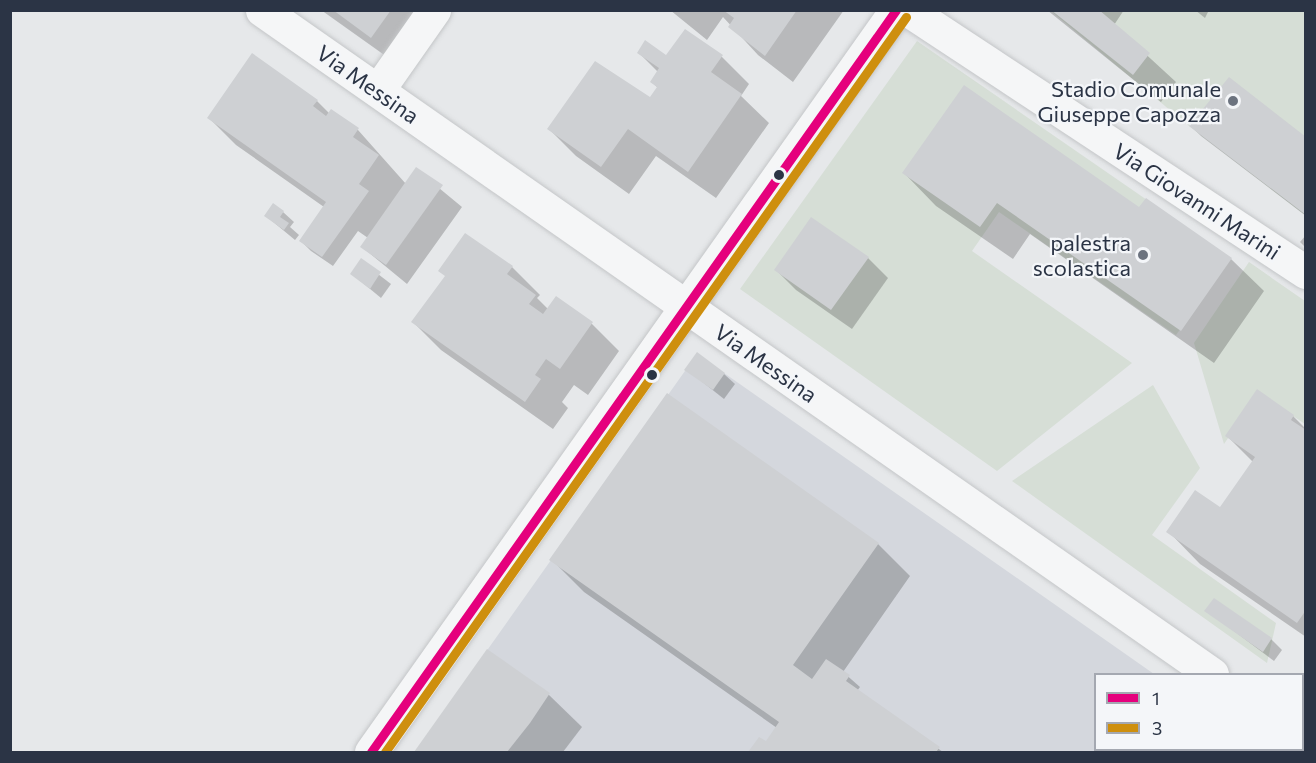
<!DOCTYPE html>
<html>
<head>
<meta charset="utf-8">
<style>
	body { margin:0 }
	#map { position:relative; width:1316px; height:763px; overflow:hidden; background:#e6e8ea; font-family:Commissioner,sans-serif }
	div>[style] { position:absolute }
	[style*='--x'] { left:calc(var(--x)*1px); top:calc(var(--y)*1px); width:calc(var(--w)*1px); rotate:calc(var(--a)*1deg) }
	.built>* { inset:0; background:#d4d7dd }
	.green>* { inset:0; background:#d6ded6 }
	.shadow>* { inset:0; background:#0003 }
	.building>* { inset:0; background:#ced0d3 }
	.roads { filter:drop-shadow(0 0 2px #c4c6c8) drop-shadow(0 0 2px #c4c6c8) }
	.minor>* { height:33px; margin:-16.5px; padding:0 16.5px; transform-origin:16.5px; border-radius:16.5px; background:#f5f6f7 }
	.tertiary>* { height:33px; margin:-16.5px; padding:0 16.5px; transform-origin:16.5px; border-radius:16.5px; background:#f5f6f7 }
	.bus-1>* { height:9px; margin:-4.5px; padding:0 4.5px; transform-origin:4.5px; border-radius:4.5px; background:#e5007d }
	.bus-2>* { height:9px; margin:-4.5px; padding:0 4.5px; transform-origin:4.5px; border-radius:4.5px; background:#ce8f0e }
	.dots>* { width:16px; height:16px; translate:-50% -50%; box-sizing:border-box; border:3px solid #f4f6f9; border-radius:50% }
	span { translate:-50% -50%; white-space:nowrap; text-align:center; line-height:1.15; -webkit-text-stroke:4.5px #f4f6f9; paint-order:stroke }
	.street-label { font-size:22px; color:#2b3445 }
	.poi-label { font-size:22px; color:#2b3445 }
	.right { translate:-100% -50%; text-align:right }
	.frame { position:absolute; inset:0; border:12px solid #2b3445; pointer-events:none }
	.legend { position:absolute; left:1094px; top:673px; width:210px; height:78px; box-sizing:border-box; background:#f4f6f9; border:2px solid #a4a8b1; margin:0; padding:8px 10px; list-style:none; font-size:18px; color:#2b3445 }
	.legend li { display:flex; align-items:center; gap:12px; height:30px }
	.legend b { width:30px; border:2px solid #a4a8b1 }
</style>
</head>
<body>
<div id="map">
	<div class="built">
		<i style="clip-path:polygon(697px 354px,1154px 674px,1096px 674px,1096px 750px,1145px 750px,1143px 752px,415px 752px)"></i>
	</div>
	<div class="green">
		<i style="clip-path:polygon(1051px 11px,1305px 11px,1305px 215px,1189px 126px)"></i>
		<i style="clip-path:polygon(917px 41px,1231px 258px,1176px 335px,999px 212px,972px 251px,1132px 363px,997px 471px,740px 289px)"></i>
		<i style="clip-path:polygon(1249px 262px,1305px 301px,1305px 424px,1259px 393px,1224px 444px,1194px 343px)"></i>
		<i style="clip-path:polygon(1153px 385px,1200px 468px,1152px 535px,1276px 623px,1267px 663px,1012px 481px)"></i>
	</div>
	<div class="shadow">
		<i style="clip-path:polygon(321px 10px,445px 10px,404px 69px)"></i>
		<i style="clip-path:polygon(670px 10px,844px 10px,793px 82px,758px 55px,723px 17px,707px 40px)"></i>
		<i style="clip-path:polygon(1047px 10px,1124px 10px,1114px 25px,1176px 82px,1161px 102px)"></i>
		<i style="clip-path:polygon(1195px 10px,1209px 10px,1205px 18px)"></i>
		<i style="clip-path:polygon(685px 31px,722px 57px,749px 84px,741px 96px,769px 123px,716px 198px,656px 156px,629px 194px,576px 156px,549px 129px,651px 99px,658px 88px,652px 82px,658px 72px,639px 53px,667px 58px)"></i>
		<i style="clip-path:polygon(317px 101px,330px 114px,358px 130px,406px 184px,416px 169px,462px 207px,407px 284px,362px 247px,368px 238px,358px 231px,333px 266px,311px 251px,301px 241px,324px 207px,236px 145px,209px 118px)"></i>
		<i style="clip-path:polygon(1191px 126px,1306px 139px,1306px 216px,1201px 136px)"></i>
		<i style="clip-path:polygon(904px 173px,1140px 209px,1231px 259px,1264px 291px,1214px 363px,1030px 234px,1013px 259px,936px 206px)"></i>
		<i style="clip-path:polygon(283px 212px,294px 222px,290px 227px,299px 235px,295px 240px,266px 216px)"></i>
		<i style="clip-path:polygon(1306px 235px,1306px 248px,1300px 242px)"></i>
		<i style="clip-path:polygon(868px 258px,888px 278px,852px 329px,796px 290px,776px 270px)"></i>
		<i style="clip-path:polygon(361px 261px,391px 284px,381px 298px,352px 274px)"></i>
		<i style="clip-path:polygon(512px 267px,540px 295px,537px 298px,548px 309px,592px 324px,619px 351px,588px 395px,574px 385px,562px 402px,568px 408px,553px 429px,441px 350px,413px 322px)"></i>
		<i style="clip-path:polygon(686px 369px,724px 374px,735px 384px,724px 399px)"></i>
		<i style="clip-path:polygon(1293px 416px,1306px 429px,1306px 637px,1200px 564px,1168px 531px,1220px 509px,1253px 462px,1227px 436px)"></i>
		<i style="clip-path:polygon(878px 544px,910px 576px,843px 672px,860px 687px,857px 691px,943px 752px,750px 752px,760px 739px,766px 744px,777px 728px,584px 592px,551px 559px)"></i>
		<i style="clip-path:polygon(1206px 610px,1271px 639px,1282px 650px,1274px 661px)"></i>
		<i style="clip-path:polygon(487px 651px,549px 695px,582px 727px,563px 752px,416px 752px)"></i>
		<i style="clip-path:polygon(1226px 750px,1247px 750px,1252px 752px,1224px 752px)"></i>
	</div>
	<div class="building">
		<i style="clip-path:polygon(333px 10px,391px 10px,371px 38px)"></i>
		<i style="clip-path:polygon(723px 10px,797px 10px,765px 56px,728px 27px,734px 18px)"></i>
		<i style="clip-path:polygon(1051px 10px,1099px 10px,1150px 53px,1133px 75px)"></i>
		<i style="clip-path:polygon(685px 29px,723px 55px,711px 72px,742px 94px,688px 172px,628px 129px,601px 167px,547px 129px,595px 61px,650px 97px,657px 87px,650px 82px,659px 68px,637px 53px,645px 40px,666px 55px)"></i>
		<i style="clip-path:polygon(252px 53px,318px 100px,313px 106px,326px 116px,331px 109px,359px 128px,353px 137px,379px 155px,359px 184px,369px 191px,322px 257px,299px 241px,326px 202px,207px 118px)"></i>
		<i style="clip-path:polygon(1229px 77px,1306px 137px,1306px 215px,1189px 126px)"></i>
		<i style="clip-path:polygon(964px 85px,1139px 207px,1146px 198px,1232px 258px,1181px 331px,997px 203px,980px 227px,902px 173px)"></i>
		<i style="clip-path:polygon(416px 167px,443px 185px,386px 265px,360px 247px)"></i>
		<i style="clip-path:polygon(273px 203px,284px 211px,280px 217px,289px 223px,284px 230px,264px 216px)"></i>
		<i style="clip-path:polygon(811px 217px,869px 257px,831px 310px,774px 270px)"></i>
		<i style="clip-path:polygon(465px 233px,513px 266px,507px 274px,536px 295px,529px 304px,543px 314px,556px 296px,593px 322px,560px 369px,546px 359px,535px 375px,541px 379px,525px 402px,411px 322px,445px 276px,438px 271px)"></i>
		<i style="clip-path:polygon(361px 258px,381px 272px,370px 289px,350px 274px)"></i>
		<i style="clip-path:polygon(697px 352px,725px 373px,713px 390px,684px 370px)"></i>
		<i style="clip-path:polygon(1257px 389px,1294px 415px,1291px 420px,1306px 430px,1306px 610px,1297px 623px,1166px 532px,1195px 490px,1220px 507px,1255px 457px,1225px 436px)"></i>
		<i style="clip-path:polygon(667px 393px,879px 543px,793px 665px,812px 679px,826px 659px,850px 675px,846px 681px,940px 747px,936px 752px,748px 752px,759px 737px,766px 741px,779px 722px,549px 560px)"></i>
		<i style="clip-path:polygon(1214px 598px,1272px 638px,1263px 652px,1204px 611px)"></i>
		<i style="clip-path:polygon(487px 649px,550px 693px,530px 723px,507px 752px,414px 752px)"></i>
	</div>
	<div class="roads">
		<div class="minor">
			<i style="--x:262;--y:10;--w:1159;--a:34.95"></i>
			<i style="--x:908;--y:10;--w:476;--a:33.4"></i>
			<i style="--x:378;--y:90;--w:98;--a:-55"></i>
			<i style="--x:1302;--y:736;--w:4;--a:27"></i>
			<i style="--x:1175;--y:752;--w:3;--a:-45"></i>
		</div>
		<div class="tertiary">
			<i style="--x:371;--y:752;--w:909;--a:-54.72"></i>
		</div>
	</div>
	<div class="bus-1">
		<i style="--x:371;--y:752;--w:909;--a:-54.72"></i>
	</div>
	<div class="bus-2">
		<i style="--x:385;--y:752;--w:901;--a:-54.67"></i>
	</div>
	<div class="dots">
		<i style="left:1233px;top:101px;background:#6c737f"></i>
		<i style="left:779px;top:175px;background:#2b3445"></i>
		<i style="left:1143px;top:255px;background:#6c737f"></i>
		<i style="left:652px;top:375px;background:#2b3445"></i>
	</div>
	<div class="street-label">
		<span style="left:368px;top:84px;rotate:35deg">Via Messina</span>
		<span style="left:1197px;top:201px;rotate:33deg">Via Giovanni Marini</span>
		<span style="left:766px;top:363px;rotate:35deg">Via Messina</span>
	</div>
	<div class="poi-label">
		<span class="right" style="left:1221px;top:101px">Stadio Comunale<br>Giuseppe Capozza</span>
		<span class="right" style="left:1131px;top:255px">palestra<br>scolastica</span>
	</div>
	<div class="frame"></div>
	<ul class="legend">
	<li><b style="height:8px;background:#e5007d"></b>1</li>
	<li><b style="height:8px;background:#ce8f0e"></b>3</li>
	</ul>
</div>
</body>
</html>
